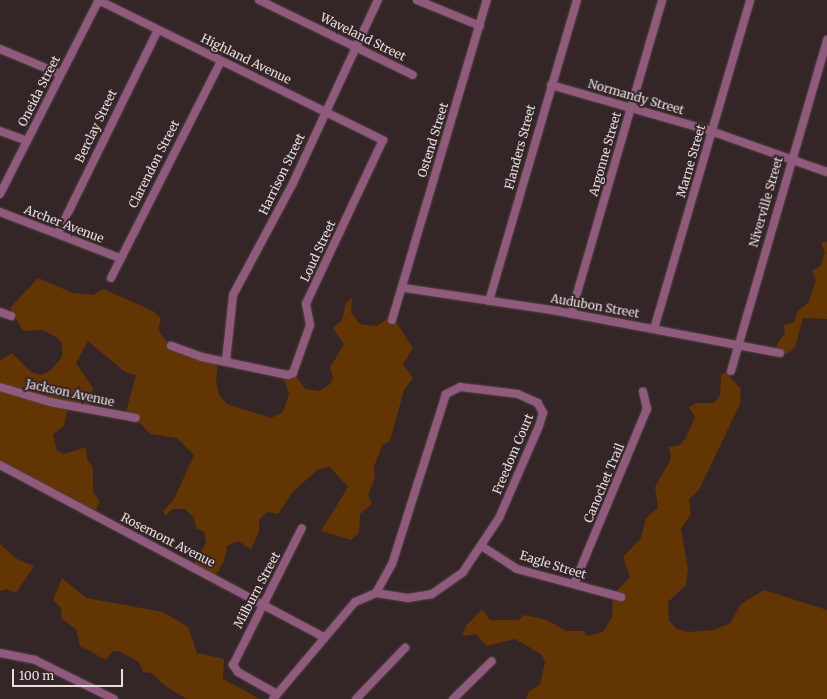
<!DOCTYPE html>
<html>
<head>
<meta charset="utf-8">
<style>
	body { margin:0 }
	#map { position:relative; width:827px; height:699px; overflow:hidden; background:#342527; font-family:Merriweather,serif }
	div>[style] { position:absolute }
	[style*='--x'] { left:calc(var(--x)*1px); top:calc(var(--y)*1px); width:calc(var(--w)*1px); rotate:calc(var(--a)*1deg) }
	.green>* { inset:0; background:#633503 }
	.roads { filter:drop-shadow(0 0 1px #504244) drop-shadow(0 0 1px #504244) }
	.minor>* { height:8px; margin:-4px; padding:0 4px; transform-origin:4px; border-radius:4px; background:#8f5a7b }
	span { translate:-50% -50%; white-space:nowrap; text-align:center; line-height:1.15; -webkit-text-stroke:4px #342527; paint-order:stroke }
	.street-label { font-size:12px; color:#e6dcdd }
	.scale { position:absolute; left:12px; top:669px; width:111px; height:18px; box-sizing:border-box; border:2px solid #e6dcdd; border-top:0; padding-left:5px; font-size:12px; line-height:14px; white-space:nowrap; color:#e6dcdd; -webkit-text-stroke:3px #342527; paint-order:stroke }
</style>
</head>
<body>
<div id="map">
	<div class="green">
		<i style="clip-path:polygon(821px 242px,827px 242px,827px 319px,803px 318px,795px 347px,787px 354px,773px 351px,785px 333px,784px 325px,794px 322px,798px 311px,809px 302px,816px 280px,812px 271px,820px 266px,825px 253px)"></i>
		<i style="clip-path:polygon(38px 278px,73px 293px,93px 295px,103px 289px,153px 311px,161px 319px,158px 329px,169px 345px,218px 360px,216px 380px,219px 395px,227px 404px,271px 418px,283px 412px,289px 394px,282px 375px,294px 373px,305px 389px,319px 391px,329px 385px,333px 378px,330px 368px,344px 344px,333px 328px,342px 320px,346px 303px,352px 298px,351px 313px,360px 324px,376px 326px,392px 316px,413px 348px,403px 364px,413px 378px,404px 390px,390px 441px,383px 444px,374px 466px,375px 478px,368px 495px,372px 504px,360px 514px,359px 533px,351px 540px,321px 531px,348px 487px,330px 467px,318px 469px,293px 492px,278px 514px,267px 512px,259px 520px,259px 532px,251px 549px,238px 541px,227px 546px,224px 561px,215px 577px,194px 564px,206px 543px,204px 532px,196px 528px,194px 518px,185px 509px,173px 509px,165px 516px,163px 511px,174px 499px,194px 455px,177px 438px,150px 434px,136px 419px,125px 416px,136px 375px,125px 372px,88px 341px,76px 363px,93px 388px,88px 410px,68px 406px,64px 426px,53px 434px,57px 451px,64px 454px,86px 447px,87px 459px,93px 468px,93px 491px,100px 502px,93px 514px,0 466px,0 361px,12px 353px,31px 372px,41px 375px,50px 371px,62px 357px,62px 343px,57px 337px,42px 330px,23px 331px,10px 308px)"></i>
		<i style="clip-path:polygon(730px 369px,730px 377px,741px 389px,740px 404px,699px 490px,689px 499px,691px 514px,681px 529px,688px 569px,686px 585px,668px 602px,669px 621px,677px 629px,688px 632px,714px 630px,730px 623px,741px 604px,764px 590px,827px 610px,827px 699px,526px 699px,529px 691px,540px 685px,545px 662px,541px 654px,515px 639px,486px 646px,476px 634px,462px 636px,466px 626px,482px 609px,490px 620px,518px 620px,524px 615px,547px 620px,566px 631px,583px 631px,587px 636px,603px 632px,612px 617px,613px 595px,630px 577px,623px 557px,641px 538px,646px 518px,658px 508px,655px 487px,671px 459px,669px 447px,680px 445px,685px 439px,695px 417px,689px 407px,696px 403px,714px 403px,720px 395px,721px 375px)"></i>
		<i style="clip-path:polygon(0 544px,17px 559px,34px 566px,16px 593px,6px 589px,0 591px)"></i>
		<i style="clip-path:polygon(62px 578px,86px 598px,163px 612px,188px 627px,197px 653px,224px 659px,223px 679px,260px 699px,187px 699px,164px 685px,152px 673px,143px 672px,139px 662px,119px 651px,112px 652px,106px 660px,80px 646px,76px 629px,62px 619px,61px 608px,53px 600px)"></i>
	</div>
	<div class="roads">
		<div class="minor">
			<i style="--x:98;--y:0;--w:318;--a:26.2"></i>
			<i style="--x:383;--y:140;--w:181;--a:115.2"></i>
			<i style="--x:306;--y:304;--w:21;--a:79"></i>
			<i style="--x:310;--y:325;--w:51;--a:109.5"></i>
			<i style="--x:293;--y:373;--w:5;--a:158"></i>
			<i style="--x:288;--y:375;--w:88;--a:-168.2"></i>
			<i style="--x:202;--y:357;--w:33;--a:-160"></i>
			<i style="--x:259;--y:0;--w:171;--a:26"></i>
			<i style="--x:417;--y:0;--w:68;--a:22.4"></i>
			<i style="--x:0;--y:49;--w:65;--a:22.6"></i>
			<i style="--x:551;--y:85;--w:166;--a:16"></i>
			<i style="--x:711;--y:131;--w:123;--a:19.5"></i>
			<i style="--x:0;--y:131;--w:29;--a:20"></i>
			<i style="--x:0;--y:194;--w:218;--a:-63"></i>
			<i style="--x:0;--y:212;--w:129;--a:21"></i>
			<i style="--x:58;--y:233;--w:226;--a:-63.8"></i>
			<i style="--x:111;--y:278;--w:243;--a:-63.1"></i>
			<i style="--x:404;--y:288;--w:155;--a:8.5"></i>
			<i style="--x:557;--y:311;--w:227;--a:10.7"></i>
			<i style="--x:489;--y:301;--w:314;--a:-73.7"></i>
			<i style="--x:0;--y:312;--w:12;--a:20"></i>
			<i style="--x:571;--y:314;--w:327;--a:-73.8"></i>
			<i style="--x:392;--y:320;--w:334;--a:-73.5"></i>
			<i style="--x:654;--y:329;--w:343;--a:-73.7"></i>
			<i style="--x:226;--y:361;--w:66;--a:-83.9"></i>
			<i style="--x:233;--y:295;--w:127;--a:-61.8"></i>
			<i style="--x:293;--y:183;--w:202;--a:-65.1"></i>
			<i style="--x:731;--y:371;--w:345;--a:-73.8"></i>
			<i style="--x:0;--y:387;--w:52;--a:16.7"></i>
			<i style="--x:50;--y:402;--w:87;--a:10.5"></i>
			<i style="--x:0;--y:465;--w:367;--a:28"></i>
			<i style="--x:483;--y:547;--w:40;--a:32.9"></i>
			<i style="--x:517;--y:569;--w:108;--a:15.1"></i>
			<i style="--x:574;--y:584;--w:190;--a:-67.4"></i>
			<i style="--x:647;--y:409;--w:18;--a:-103"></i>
			<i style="--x:0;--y:653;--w:36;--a:11"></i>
			<i style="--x:35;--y:660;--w:88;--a:26.3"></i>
			<i style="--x:277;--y:694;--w:45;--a:-150.6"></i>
			<i style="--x:238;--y:672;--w:9;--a:-126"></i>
			<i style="--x:233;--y:665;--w:153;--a:-63.3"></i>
			<i style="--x:273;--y:699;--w:127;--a:-49.8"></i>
			<i style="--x:355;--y:602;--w:23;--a:-23"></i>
			<i style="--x:376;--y:593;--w:32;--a:9"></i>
			<i style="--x:408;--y:598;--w:24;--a:-9"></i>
			<i style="--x:432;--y:594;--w:38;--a:-35"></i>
			<i style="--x:463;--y:572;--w:65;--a:-56.3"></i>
			<i style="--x:499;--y:518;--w:100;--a:-66.5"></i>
			<i style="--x:539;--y:426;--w:14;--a:-73"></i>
			<i style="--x:543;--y:413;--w:11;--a:-117"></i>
			<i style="--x:538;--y:403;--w:22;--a:-156"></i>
			<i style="--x:518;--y:394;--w:58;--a:-173.1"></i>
			<i style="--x:460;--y:387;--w:16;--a:153"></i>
			<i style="--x:446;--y:394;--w:178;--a:107.6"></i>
			<i style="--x:392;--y:564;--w:33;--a:119"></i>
			<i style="--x:356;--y:699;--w:71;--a:-46.1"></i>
			<i style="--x:453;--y:699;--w:54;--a:-44.3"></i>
		</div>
	</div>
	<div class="street-label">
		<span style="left:363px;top:37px;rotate:26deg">Waveland Street</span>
		<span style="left:246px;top:59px;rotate:26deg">Highland Avenue</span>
		<span style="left:39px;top:91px;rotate:-63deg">Oneida Street</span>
		<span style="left:636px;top:97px;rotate:16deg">Normandy Street</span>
		<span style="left:96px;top:126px;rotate:-64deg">Berclay Street</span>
		<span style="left:433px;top:140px;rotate:-73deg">Ostend Street</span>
		<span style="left:520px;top:147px;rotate:-75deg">Flanders Street</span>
		<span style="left:605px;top:154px;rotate:-74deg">Argonne Street</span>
		<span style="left:691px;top:161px;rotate:-74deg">Marne Street</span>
		<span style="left:154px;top:164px;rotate:-63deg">Clarendon Street</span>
		<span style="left:282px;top:174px;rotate:-64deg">Harrison Street</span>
		<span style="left:766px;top:202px;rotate:-74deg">Niverville Street</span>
		<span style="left:64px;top:224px;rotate:21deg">Archer Avenue</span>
		<span style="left:318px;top:251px;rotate:-65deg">Loud Street</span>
		<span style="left:595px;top:306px;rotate:10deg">Audubon Street</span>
		<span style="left:70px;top:393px;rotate:12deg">Jackson Avenue</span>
		<span style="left:513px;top:454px;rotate:-67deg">Freedom Court</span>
		<span style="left:604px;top:483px;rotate:-67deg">Canochet Trail</span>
		<span style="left:168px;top:540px;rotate:27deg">Rosemont Avenue</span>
		<span style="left:553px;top:565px;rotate:17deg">Eagle Street</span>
		<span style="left:257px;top:590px;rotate:-62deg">Milburn Street</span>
	</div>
	<div class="scale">100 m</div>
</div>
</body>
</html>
